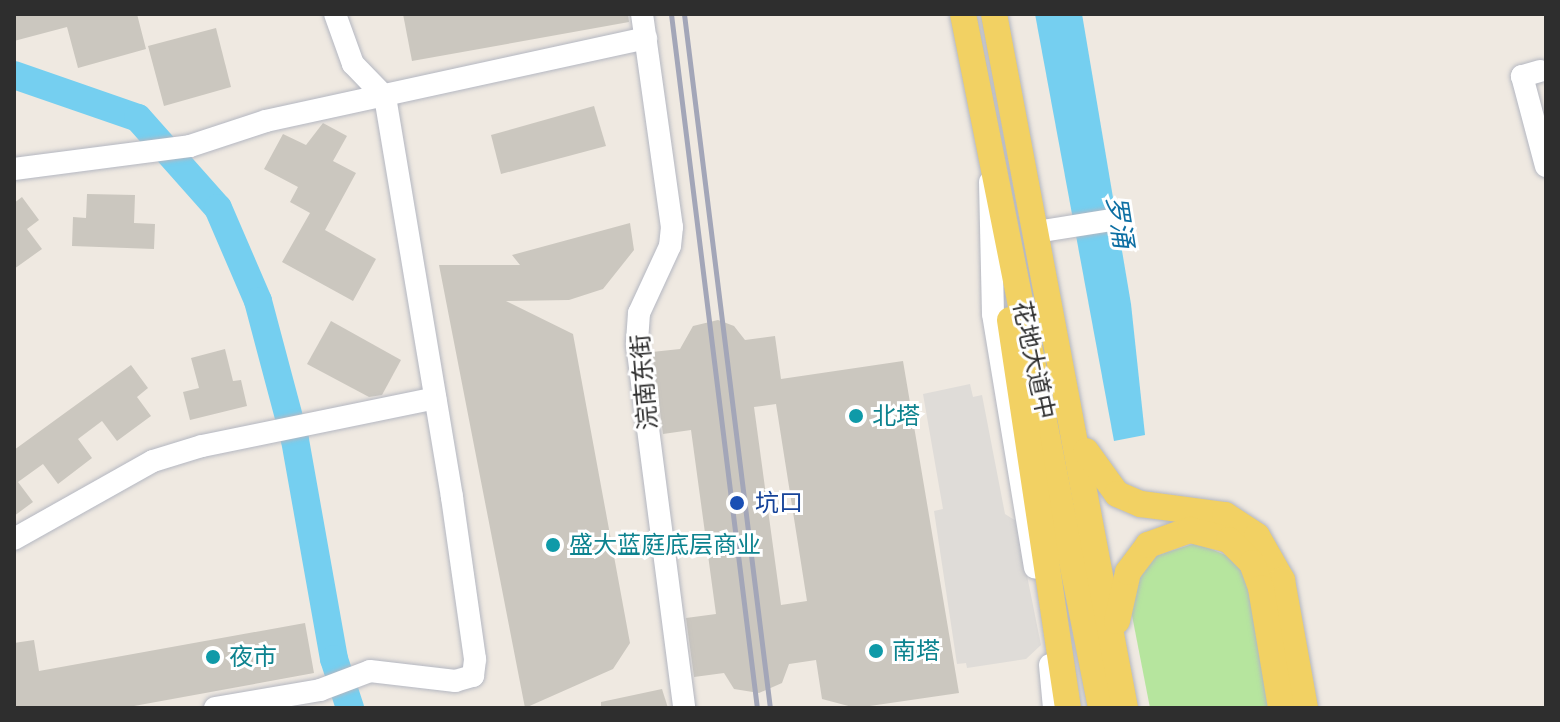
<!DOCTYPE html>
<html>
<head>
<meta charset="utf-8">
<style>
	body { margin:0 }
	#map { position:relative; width:1560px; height:722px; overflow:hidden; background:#efe9e1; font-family:Poppins,"Noto Sans SC",sans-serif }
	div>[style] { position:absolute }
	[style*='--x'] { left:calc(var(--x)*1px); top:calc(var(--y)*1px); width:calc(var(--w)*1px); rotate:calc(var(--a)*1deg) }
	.green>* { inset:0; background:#b6e59e }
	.plaza>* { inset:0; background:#dfdcd8 }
	.water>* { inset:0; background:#75cff0 }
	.river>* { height:28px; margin:-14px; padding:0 14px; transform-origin:14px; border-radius:14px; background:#75cff0 }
	.building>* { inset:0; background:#cbc7bf }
	.roads { filter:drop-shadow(0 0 2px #b4b7c1) drop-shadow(0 0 2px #b4b7c1) }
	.minor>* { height:22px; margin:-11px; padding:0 11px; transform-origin:11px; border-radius:11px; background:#fff }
	.major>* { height:26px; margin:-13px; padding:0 13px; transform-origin:13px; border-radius:13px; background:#f2d163 }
	.rail>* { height:5px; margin:-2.5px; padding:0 2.5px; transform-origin:2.5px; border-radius:2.5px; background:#a3a6b8 }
	.dots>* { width:22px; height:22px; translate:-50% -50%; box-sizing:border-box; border:4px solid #fff; border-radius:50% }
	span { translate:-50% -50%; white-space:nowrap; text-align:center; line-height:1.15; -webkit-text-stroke:6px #fff; paint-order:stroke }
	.street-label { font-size:24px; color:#2e2e2e }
	.culture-label { font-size:24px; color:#0d838f }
	.left { translate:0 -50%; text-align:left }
	.transit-label { font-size:24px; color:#164399 }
	.water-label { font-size:26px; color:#0d6fa3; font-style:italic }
	.frame { position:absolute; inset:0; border:16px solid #2e2e2e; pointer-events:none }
</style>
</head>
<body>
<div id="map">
	<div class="green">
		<i style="clip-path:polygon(1196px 543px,1238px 560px,1249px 579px,1269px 708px,1150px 708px,1129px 600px,1149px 558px)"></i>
	</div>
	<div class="plaza">
		<i style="clip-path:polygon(970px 384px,973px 397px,982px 395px,1005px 514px,1016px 521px,1041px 645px,1026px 659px,967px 668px,966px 663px,957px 664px,934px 511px,943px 509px,923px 394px)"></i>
	</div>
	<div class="water">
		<i style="clip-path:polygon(1035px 14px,1082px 14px,1131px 304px,1145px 435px,1114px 441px)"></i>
	</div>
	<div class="river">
		<i style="--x:14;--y:75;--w:131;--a:19.1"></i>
		<i style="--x:138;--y:118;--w:120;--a:48.4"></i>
		<i style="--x:218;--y:208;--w:101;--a:66.7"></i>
		<i style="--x:258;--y:301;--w:144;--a:75.1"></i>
		<i style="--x:295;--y:440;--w:222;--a:79.9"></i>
		<i style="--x:334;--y:659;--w:52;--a:71.9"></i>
	</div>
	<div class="building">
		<i style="clip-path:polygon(14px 14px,137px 14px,146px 49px,78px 68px,67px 27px,14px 41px)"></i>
		<i style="clip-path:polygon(403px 14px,628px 14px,629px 22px,412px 61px)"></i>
		<i style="clip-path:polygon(216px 28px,231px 87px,164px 106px,148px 46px)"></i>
		<i style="clip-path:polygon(594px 106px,606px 146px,501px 174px,491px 135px)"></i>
		<i style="clip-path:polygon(323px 123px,347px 136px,333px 161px,356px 173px,325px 230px,376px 259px,353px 301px,282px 262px,310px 213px,290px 202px,298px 187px,264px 169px,283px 134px,306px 145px)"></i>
		<i style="clip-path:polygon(87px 194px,135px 195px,134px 223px,155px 224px,154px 249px,72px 246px,73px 217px,86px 218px)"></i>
		<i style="clip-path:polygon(22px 197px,39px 220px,27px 229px,42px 249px,14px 269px,14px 203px)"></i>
		<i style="clip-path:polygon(630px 223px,634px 250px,603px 289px,569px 300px,506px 301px,573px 334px,630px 643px,613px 669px,525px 708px,439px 265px,520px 265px,512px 255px)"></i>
		<i style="clip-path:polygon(evenodd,718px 320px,734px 326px,745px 340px,775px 336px,781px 379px,903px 361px,959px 693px,856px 708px,822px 699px,816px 660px,789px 664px,782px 683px,759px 693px,734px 689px,724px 673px,694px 677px,686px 618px,716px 614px,691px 430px,663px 434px,652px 352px,680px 349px,693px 326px,718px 320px,776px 404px,807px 601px,781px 605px,754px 407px,776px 404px)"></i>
		<i style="clip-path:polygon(331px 321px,401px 360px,382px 395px,369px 397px,307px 364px)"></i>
		<i style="clip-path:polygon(225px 349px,233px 381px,241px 380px,247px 406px,190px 420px,183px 392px,199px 388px,191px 358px)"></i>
		<i style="clip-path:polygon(131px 365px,148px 388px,137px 397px,151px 416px,117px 441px,102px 421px,78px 439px,92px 458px,58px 484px,43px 464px,18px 482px,33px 502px,14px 516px,14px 450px)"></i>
		<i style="clip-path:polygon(305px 623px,314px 673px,123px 708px,14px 708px,14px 643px,34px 640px,39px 671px)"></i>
		<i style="clip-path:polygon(662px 689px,668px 708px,601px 708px,601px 702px)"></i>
	</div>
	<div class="roads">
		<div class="minor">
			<i style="--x:642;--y:14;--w:215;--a:82"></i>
			<i style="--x:672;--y:227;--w:19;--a:96"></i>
			<i style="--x:670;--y:246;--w:74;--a:114.8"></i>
			<i style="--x:639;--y:313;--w:31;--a:94"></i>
			<i style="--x:637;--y:344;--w:367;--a:82.6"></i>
			<i style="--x:1540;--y:71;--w:19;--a:164"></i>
			<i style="--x:1522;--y:76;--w:93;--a:75.1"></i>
			<i style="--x:14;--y:169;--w:177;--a:-7.4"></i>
			<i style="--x:190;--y:146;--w:80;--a:-18.2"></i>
			<i style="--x:266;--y:121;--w:389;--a:-12.3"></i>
			<i style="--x:990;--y:182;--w:132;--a:88.7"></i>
			<i style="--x:993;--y:314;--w:257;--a:80.6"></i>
			<i style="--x:1036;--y:232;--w:82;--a:-9.1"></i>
			<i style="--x:14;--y:539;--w:159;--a:-29.3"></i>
			<i style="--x:153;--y:461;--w:51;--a:-17"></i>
			<i style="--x:202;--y:446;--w:238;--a:-11.6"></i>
			<i style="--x:1050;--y:665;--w:43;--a:84.7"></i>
			<i style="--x:215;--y:708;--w:107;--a:-9.7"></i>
			<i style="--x:320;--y:690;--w:53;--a:-20.8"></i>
			<i style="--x:370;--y:671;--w:86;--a:6.7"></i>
			<i style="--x:455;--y:681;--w:19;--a:-16"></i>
			<i style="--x:473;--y:676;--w:17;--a:-83"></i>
			<i style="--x:475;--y:659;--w:164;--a:-98.1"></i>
			<i style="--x:452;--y:497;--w:406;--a:-99.5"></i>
			<i style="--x:385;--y:97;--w:46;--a:-134.1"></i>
			<i style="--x:353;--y:64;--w:53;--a:-109.8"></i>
		</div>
		<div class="major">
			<i style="--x:963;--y:14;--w:708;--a:78.75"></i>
			<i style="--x:994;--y:14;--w:706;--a:79.31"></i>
			<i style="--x:1010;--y:320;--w:392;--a:81.5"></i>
			<i style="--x:1086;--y:451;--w:53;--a:54.2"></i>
			<i style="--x:1117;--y:494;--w:26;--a:23"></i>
			<i style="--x:1141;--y:504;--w:85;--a:7.5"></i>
			<i style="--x:1225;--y:515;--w:38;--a:33"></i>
			<i style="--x:1257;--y:536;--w:51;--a:60.4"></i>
			<i style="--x:1282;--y:580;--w:130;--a:79.8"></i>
			<i style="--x:1117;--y:621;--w:50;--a:-77.3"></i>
			<i style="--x:1128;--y:572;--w:34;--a:-53"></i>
			<i style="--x:1148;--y:545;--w:45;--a:-19.7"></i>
			<i style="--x:1190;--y:530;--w:40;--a:14.4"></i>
			<i style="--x:1229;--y:540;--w:33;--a:45"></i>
			<i style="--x:1252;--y:563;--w:27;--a:70"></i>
			<i style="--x:1261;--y:588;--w:122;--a:80.5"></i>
		</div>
	</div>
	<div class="rail">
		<i style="--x:671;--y:14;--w:699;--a:82.94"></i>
		<i style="--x:684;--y:14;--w:699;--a:82.94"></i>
	</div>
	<div class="dots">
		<i style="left:856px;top:416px;background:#0f9aa8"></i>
		<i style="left:737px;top:503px;background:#1a4fb4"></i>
		<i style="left:553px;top:545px;background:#0f9aa8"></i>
		<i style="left:876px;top:651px;background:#0f9aa8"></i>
		<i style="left:213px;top:657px;background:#0f9aa8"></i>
	</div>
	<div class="street-label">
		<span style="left:1034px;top:360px;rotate:78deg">花地大道中</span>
		<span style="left:644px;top:382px;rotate:-95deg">浣南东街</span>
	</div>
	<div class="culture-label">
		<span class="left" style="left:872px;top:416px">北塔</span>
		<span class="left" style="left:569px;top:545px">盛大蓝庭底层商业</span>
		<span class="left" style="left:892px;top:651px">南塔</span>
		<span class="left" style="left:229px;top:657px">夜市</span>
	</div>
	<div class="transit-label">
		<span class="left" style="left:755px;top:503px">坑口</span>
	</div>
	<div class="water-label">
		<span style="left:1119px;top:222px;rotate:81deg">罗涌</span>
	</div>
	<div class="frame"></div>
</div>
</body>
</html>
